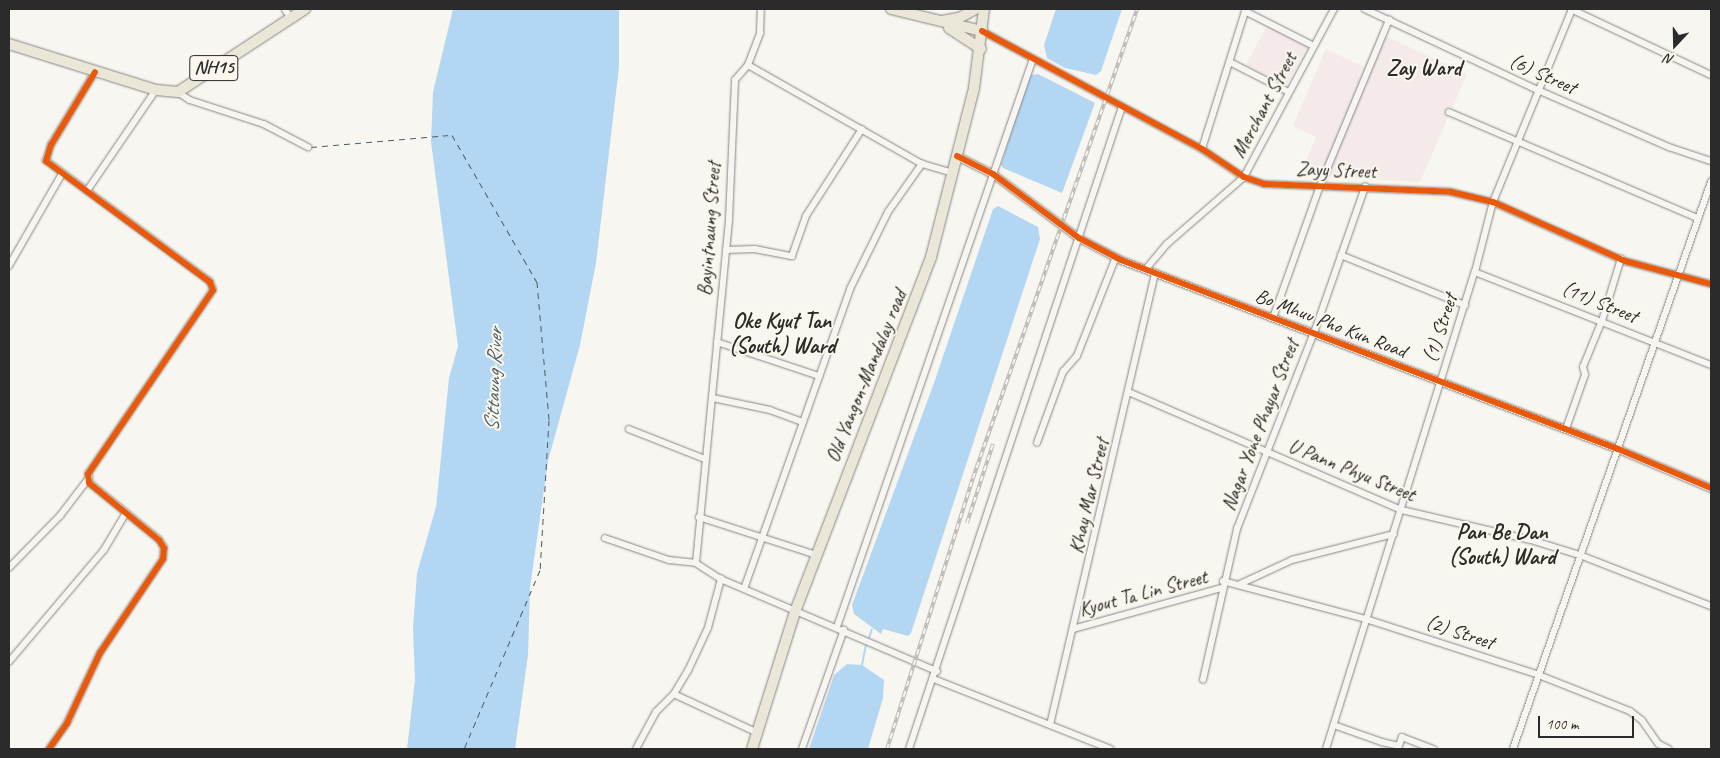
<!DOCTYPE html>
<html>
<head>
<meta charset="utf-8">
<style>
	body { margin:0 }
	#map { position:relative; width:1720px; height:758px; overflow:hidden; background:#f8f6f0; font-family:Caveat,sans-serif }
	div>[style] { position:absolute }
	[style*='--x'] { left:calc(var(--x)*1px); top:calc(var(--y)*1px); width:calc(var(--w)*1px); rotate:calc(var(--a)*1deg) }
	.built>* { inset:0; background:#f4eae9 }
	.water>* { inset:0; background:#b3d7f3 }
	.stream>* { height:2px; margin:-1px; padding:0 1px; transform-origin:1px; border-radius:1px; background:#b3d7f3 }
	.ferry>* { height:1px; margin-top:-0.5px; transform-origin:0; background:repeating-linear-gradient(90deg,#4b5b67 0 6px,transparent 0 11px) }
	.roads { filter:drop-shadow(0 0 1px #878684) drop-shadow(0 0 1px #878684) }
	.minor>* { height:5.5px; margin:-2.75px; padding:0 2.75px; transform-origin:2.75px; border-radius:2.75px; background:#f6f5f1 }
	.tertiary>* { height:7px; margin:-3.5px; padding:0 3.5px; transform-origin:3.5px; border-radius:3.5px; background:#f6f5f1 }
	.trunk>* { height:10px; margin:-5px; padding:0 5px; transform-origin:5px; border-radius:5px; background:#eae7d8 }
	.rail>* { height:4px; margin-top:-2px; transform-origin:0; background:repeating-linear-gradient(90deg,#fbf7ec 0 5.5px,#bcbab8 0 11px); box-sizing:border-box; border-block:1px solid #bcbab8 }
	.cycleway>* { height:6px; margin:-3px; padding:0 3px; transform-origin:3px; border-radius:3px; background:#e8590c }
	span { translate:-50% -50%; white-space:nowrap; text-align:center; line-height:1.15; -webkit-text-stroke:4px #fbf7ec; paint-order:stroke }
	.shield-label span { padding:1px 4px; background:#fbf7ec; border:1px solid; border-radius:4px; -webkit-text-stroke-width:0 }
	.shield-label { font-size:19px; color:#2b2b2b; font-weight:700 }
	.street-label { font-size:20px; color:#2b2b2b }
	.water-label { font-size:21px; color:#4b5b67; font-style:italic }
	.quarter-label { font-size:22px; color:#2b2b2b; font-weight:700 }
	.frame { position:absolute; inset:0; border:10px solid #2b2b2b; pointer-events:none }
	.north { position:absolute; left:1650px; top:20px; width:50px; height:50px; -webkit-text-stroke:4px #fbf7ec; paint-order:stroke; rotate:201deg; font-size:14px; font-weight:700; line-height:20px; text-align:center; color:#2b2b2b }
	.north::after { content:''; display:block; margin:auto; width:18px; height:22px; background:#2b2b2b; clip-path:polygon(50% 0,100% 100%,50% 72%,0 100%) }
	.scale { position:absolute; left:1538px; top:716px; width:96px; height:22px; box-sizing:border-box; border:2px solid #2b2b2b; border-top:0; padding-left:6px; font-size:15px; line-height:18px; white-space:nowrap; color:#2b2b2b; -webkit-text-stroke:4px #fbf7ec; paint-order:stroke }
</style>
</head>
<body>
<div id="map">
	<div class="built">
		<i style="clip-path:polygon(1268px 24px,1308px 45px,1286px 86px,1246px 65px)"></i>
		<i style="clip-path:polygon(1379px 33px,1467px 74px,1420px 182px,1300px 175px,1316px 137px,1293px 126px,1326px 49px,1364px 67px)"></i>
	</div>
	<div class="water">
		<i style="clip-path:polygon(453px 9px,619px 9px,619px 67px,596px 263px,580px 345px,548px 461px,530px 588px,528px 655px,515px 749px,407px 749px,415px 679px,413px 628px,417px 573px,436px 507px,449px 378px,458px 346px,431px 142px,433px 92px)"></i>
		<i style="clip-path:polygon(1056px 9px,1122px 9px,1101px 71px,1096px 75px,1065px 68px,1047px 58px,1044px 45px)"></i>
		<i style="clip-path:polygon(1038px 74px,1095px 103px,1062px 193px,1003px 168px,1001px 165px,1027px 81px,1031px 75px)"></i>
		<i style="clip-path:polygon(998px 206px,1038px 227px,1040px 239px,911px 633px,908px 636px,883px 629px,881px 634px,854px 614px,852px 605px,934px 383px,993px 209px)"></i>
		<i style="clip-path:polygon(847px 664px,862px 665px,884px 680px,883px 698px,868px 749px,809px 749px,834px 675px)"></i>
	</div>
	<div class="stream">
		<i style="--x:869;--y:638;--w:9;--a:-72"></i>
		<i style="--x:862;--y:665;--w:20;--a:-79"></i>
	</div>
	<div class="ferry">
		<i style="--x:311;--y:147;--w:142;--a:-4.9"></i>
		<i style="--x:452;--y:135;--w:170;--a:60"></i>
		<i style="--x:537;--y:282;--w:139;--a:85"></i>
		<i style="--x:549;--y:420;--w:150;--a:93.4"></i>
		<i style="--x:540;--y:570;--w:194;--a:113"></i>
	</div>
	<div class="roads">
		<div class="minor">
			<i style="--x:285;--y:9;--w:11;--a:56"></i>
			<i style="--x:1365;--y:9;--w:191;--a:25.1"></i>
			<i style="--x:1538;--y:90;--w:143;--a:23.5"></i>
			<i style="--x:1669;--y:147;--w:44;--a:18.4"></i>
			<i style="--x:1571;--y:9;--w:155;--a:25.2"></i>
			<i style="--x:1245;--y:11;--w:77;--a:26.9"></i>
			<i style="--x:982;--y:31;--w:250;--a:28.2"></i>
			<i style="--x:1202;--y:149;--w:50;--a:33.7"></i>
			<i style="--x:1244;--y:177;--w:21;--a:19"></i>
			<i style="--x:1264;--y:184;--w:187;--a:2.4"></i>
			<i style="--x:1451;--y:192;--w:43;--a:13.4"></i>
			<i style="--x:1493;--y:202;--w:145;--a:24.1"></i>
			<i style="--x:1625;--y:261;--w:89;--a:15"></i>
			<i style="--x:1230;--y:62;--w:66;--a:27"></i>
			<i style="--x:748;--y:65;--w:200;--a:29.6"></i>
			<i style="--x:922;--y:164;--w:32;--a:16"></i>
			<i style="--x:178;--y:92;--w:14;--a:34"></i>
			<i style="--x:190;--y:100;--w:78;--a:18"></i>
			<i style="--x:264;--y:124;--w:50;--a:27.6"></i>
			<i style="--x:1449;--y:112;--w:271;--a:23.1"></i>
			<i style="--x:1202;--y:149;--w:147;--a:-72.6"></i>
			<i style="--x:87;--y:191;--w:122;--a:-55.7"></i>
			<i style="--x:726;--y:250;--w:29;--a:-2"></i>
			<i style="--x:755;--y:249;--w:38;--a:11"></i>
			<i style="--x:792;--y:256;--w:42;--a:-70.7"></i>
			<i style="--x:806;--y:216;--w:103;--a:-57.2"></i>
			<i style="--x:1341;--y:255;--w:134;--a:22"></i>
			<i style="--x:9;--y:266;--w:106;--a:-60.1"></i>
			<i style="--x:1146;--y:269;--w:33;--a:-50"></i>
			<i style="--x:1167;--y:244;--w:102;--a:-41"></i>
			<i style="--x:1244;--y:177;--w:191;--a:-61.8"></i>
			<i style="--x:1475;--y:272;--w:254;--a:21.5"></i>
			<i style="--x:1273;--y:318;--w:140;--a:-70.4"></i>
			<i style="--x:1320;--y:186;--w:180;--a:-67.4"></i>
			<i style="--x:717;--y:342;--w:108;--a:18.4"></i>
			<i style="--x:1129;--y:392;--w:297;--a:23.4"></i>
			<i style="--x:1402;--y:510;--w:132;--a:13.1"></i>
			<i style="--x:1531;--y:540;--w:51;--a:17"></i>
			<i style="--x:1580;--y:555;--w:141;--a:21.3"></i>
			<i style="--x:713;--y:398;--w:58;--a:11.9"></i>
			<i style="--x:770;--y:410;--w:35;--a:20"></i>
			<i style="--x:629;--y:429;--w:82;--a:21.5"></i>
			<i style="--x:1566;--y:429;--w:57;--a:-70.6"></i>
			<i style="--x:1585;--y:375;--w:8;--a:-104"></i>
			<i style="--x:1583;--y:367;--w:50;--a:-67.6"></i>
			<i style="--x:1602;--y:321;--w:65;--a:-73"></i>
			<i style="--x:1037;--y:443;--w:76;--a:-69.9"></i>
			<i style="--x:1063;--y:372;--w:21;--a:-49"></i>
			<i style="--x:1077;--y:356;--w:106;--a:-68.5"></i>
			<i style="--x:699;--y:517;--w:124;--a:17.9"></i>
			<i style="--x:605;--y:538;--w:68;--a:19"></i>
			<i style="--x:669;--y:560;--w:27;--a:6"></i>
			<i style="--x:696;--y:563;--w:30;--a:33"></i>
			<i style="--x:721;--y:579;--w:235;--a:23.1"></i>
			<i style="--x:696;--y:563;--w:346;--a:-84.5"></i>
			<i style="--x:729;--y:219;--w:139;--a:-87.5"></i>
			<i style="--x:735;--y:80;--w:20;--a:-49"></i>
			<i style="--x:748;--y:65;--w:34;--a:-69"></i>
			<i style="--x:760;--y:33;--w:24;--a:-88"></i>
			<i style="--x:9;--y:568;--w:73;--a:-45.6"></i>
			<i style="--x:60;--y:516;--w:48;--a:-52.7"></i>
			<i style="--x:1223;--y:581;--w:148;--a:14.9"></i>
			<i style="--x:1366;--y:619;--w:182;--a:17.9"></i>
			<i style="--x:1539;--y:675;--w:98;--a:21.6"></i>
			<i style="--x:1630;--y:711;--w:15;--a:37"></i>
			<i style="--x:1642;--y:720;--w:29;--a:55"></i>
			<i style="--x:1659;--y:744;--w:11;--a:27"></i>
			<i style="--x:1238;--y:585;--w:60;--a:-24.8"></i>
			<i style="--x:1292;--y:560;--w:105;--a:-14.3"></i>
			<i style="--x:744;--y:589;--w:318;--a:-70.5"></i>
			<i style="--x:850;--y:289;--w:86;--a:-63.7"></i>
			<i style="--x:888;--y:212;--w:59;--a:-54.7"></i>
			<i style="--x:837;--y:627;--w:601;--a:-70.96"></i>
			<i style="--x:1073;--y:629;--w:155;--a:-15.4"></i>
			<i style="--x:9;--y:662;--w:147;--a:-49.7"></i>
			<i style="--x:104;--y:550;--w:43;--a:-59.3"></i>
			<i style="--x:934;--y:679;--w:190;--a:21.6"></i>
			<i style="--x:1203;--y:680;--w:155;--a:-77.3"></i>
			<i style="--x:1237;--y:529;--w:211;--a:-68.6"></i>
			<i style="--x:1314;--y:333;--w:155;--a:-70.7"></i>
			<i style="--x:674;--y:694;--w:93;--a:24.9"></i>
			<i style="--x:1050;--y:725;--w:464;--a:-76.9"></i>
			<i style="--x:1334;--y:725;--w:51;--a:19.5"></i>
			<i style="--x:1382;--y:742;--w:17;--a:13"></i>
			<i style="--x:1399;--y:746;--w:9;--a:-72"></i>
			<i style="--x:1402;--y:737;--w:34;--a:21"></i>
			<i style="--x:49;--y:749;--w:32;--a:-55"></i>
			<i style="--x:67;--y:723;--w:77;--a:-64.8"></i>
			<i style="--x:100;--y:653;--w:113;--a:-56.2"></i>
			<i style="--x:163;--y:559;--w:11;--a:-85"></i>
			<i style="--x:164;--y:548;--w:9;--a:-122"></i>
			<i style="--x:159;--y:540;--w:90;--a:-140.8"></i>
			<i style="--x:89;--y:483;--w:9;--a:-96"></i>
			<i style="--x:88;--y:474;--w:222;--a:-55.8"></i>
			<i style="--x:213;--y:290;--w:9;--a:-111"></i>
			<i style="--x:210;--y:282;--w:204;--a:-143.6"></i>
			<i style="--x:46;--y:161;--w:17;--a:-73"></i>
			<i style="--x:51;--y:145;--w:85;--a:-58.9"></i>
			<i style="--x:636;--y:749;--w:42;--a:-61.6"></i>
			<i style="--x:656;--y:712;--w:25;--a:-45"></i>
			<i style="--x:674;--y:694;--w:27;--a:-59"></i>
			<i style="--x:688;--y:671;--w:47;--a:-65.1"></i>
			<i style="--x:708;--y:628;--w:51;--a:-75.1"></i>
			<i style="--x:802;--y:749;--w:126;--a:-70.6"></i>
			<i style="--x:909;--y:749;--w:676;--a:-71.65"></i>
			<i style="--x:1326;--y:749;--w:500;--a:-72.7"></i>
			<i style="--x:1475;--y:272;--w:72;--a:-75.6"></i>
			<i style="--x:1493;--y:202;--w:209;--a:-67.7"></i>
			<i style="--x:1513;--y:749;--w:601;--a:-70.75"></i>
		</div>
		<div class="tertiary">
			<i style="--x:957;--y:156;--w:40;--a:26.6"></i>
			<i style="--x:993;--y:174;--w:107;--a:36.7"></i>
			<i style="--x:1079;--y:238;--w:47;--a:27.6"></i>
			<i style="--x:1121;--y:260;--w:532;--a:20.82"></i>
			<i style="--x:1618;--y:449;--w:101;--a:22.8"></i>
		</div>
		<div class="trunk">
			<i style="--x:891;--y:9;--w:94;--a:13.6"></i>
			<i style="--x:942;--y:21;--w:17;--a:-10"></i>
			<i style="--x:959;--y:18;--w:18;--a:-29"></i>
			<i style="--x:949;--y:28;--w:38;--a:33"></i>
			<i style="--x:9;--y:44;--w:154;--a:17.4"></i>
			<i style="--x:156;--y:90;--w:22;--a:5"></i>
			<i style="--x:178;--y:92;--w:152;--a:-33.2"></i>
			<i style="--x:752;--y:749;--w:147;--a:-72.6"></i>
			<i style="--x:796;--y:609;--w:377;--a:-69"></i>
			<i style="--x:931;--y:257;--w:174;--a:-75.7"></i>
			<i style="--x:974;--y:88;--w:80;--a:-82.8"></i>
		</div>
	</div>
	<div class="rail">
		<i style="--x:967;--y:523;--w:83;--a:-71.8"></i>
		<i style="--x:887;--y:749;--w:284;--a:-72.4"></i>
		<i style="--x:973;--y:478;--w:497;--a:-70.7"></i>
	</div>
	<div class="cycleway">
		<i style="--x:982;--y:31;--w:250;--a:28.2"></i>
		<i style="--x:1202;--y:149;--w:50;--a:33.7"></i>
		<i style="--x:1244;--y:177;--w:21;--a:19"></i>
		<i style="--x:1264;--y:184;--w:187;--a:2.4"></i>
		<i style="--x:1451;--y:192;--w:43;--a:13.4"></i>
		<i style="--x:1493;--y:202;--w:145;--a:24.1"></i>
		<i style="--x:1625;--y:261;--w:89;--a:15"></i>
		<i style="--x:957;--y:156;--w:40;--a:26.6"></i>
		<i style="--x:993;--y:174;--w:107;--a:36.7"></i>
		<i style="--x:1079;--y:238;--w:47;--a:27.6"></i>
		<i style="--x:1121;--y:260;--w:532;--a:20.82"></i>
		<i style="--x:1618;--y:449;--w:101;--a:22.8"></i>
		<i style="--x:49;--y:749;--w:32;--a:-55"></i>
		<i style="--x:67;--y:723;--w:77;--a:-64.8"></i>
		<i style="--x:100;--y:653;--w:113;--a:-56.2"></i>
		<i style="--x:163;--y:559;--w:11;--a:-85"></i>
		<i style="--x:164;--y:548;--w:9;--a:-122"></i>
		<i style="--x:159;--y:540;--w:90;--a:-140.8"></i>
		<i style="--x:89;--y:483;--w:9;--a:-96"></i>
		<i style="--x:88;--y:474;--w:222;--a:-55.8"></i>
		<i style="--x:213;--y:290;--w:9;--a:-111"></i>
		<i style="--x:210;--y:282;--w:204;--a:-143.6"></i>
		<i style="--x:46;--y:161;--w:17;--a:-73"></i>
		<i style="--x:51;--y:145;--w:85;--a:-58.9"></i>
	</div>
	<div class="shield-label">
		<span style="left:214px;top:68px">NH15</span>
	</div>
	<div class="street-label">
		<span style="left:1543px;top:74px;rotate:24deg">(6) Street</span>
		<span style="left:1264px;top:105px;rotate:-62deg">Merchant Street</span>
		<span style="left:1336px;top:170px;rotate:2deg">Zayy Street</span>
		<span style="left:709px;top:229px;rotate:-86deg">Bayintnaung Street</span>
		<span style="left:1600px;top:302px;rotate:22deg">(11) Street</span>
		<span style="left:1331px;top:323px;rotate:21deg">Bo Mhuu Pho Kun Road</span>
		<span style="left:1440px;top:328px;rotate:-72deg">(1) Street</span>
		<span style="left:866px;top:376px;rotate:-68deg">Old Yangon-Mandalay road</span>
		<span style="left:1260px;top:425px;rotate:-69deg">Nagar Yone Phayar Street</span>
		<span style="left:1352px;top:470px;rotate:22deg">U Pann Phyu Street</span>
		<span style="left:1089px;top:496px;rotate:-77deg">Khay Mar Street</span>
		<span style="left:1143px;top:593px;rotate:-15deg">Kyout Ta Lin Street</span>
		<span style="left:1460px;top:632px;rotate:18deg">(2) Street</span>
	</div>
	<div class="water-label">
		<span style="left:493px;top:380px;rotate:-88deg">Sittaung River</span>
	</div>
	<div class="quarter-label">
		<span style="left:1424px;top:69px">Zay Ward</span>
		<span style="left:782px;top:334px">Oke Kyut Tan<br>(South) Ward</span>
		<span style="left:1502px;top:545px">Pan Be Dan<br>(South) Ward</span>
	</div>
	<div class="frame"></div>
	<div class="north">N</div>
	<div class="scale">100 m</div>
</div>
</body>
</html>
